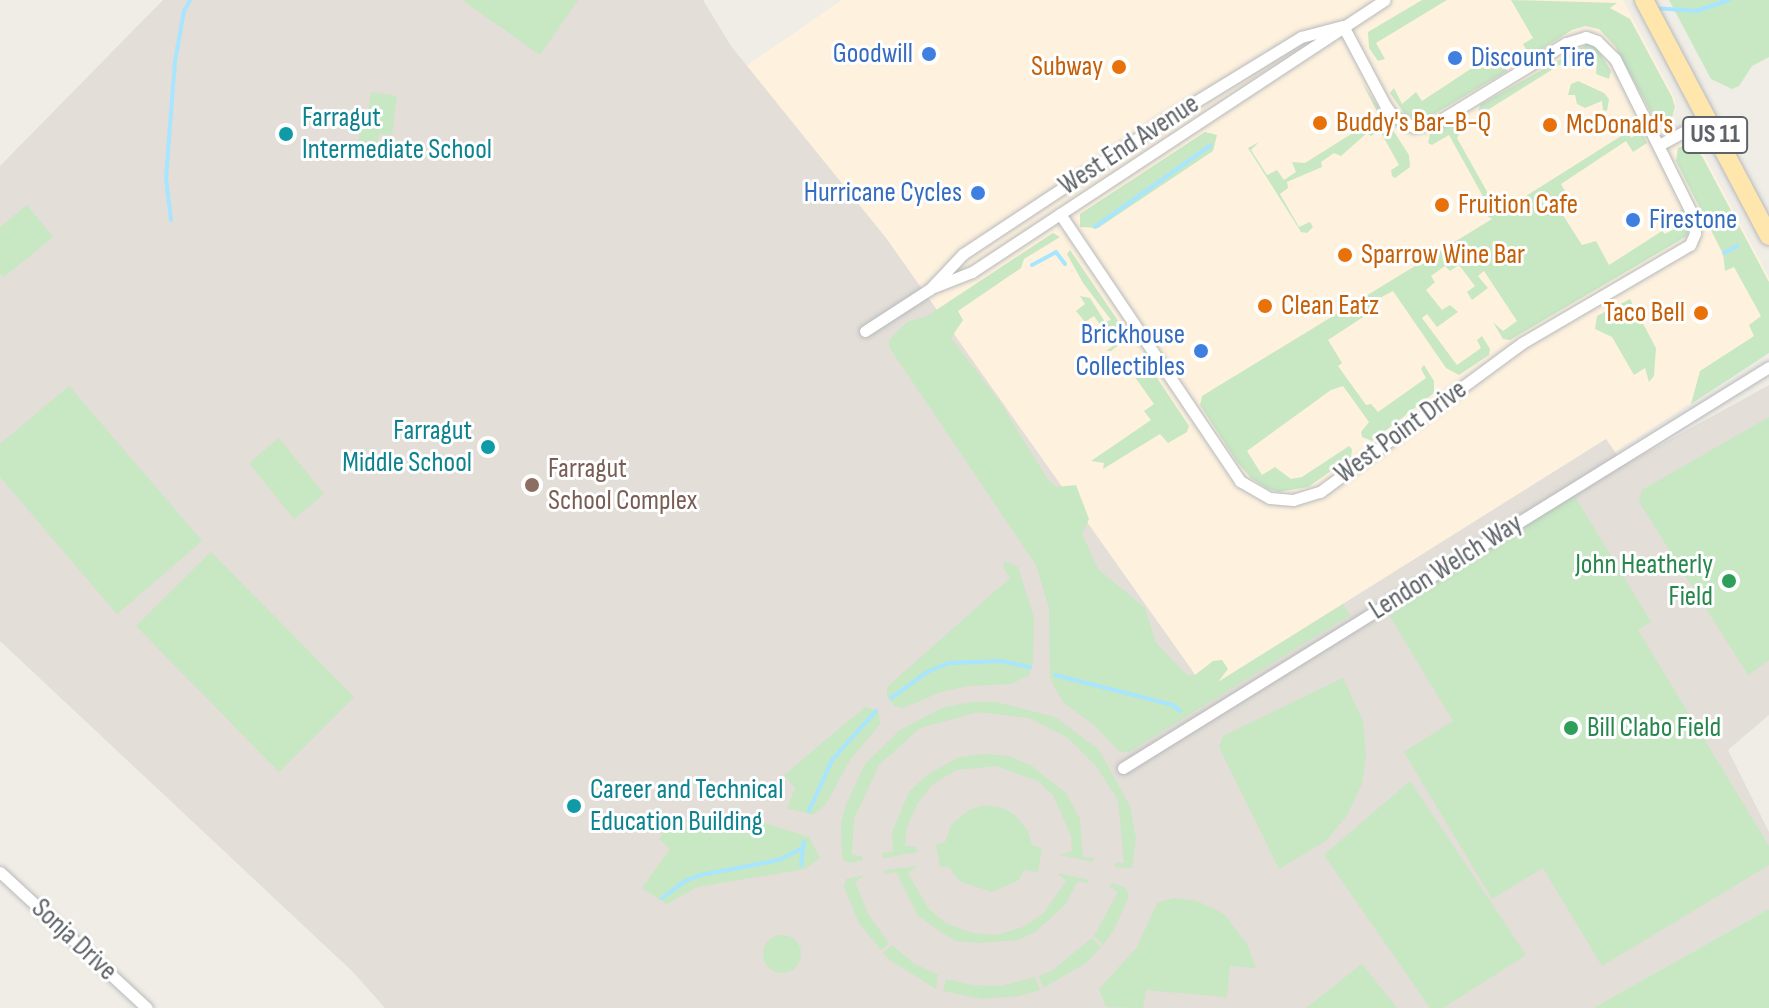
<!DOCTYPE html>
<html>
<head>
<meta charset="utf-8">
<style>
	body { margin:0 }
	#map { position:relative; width:1769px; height:1008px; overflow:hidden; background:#f0ede6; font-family:"Sofia Sans Condensed",sans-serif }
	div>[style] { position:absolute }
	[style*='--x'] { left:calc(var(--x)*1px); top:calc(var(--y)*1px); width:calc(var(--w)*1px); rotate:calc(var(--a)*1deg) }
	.commercial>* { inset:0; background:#fef2de }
	.education>* { inset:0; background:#e3ded7 }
	.green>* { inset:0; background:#c8e7c3 }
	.round { border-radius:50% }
	.stream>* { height:4px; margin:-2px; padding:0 2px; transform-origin:2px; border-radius:2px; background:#a8e5ff }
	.roads { filter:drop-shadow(0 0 2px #b7babd) drop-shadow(0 0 2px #b7babd) }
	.street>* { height:11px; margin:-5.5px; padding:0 5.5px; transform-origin:5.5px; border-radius:5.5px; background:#fff }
	.primary>* { height:18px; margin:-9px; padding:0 9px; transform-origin:9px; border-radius:9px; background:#ffe6ad }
	.dots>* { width:22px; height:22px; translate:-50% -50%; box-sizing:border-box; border:4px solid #fff; border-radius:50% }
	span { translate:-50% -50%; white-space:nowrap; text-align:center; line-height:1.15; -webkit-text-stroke:6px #fff; paint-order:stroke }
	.shield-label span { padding:2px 6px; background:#fff; border:2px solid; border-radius:6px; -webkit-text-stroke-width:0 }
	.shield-label { font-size:26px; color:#5e6367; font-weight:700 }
	.shop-label { font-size:28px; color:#366cbe }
	.right { translate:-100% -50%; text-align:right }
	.left { translate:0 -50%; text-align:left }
	.food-label { font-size:28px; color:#c56008 }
	.culture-label { font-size:28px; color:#0d838f }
	.street-label { font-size:28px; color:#5e6367 }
	.education-label { font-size:28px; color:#785e54 }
	.leisure-label { font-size:28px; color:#27864d }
</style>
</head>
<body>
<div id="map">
	<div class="commercial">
		<i style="clip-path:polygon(842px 0,1623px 0,1675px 99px,1676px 110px,1671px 119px,1685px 146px,1697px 146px,1703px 153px,1769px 278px,1769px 352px,1614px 453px,1606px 439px,1205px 690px,886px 238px,746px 66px)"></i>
	</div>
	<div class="education">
		<i style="clip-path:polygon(163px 0,703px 0,731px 46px,886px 238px,1206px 690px,1606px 439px,1624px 465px,1769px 385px,1769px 715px,1728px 750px,1769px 832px,1769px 909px,1593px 1008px,385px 1008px,353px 972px,0 641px,0 166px)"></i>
	</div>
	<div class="green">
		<i style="clip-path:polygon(462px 0,578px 0,540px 55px)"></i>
		<i style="clip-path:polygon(1422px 0,1447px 0,1376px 43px,1385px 59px,1378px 61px,1369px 48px,1368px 32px)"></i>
		<i style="clip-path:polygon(1511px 0,1617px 3px,1610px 8px,1630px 19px,1672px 97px,1675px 107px,1671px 121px,1667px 124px,1656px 122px,1615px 46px,1599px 29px,1585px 26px,1572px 30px,1536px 53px,1528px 53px,1523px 44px,1533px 38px)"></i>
		<i style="clip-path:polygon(1669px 0,1769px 0,1769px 57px,1752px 66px,1739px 86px,1732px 89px,1711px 79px)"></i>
		<i style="clip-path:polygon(1589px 43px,1597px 48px,1611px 71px,1609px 79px,1596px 74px,1597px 62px,1582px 51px,1486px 111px,1483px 115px,1486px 121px,1477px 117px,1480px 105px)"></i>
		<i style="clip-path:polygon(1500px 60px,1507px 71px,1426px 119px,1406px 116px,1390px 93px,1394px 88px,1402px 104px,1416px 92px,1422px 101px,1475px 66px,1477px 69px)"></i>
		<i style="clip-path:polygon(1578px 81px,1604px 93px,1609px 99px,1607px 111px,1603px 110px,1602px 101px,1585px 108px,1577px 104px,1575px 95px,1568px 95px,1571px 84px)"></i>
		<i style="clip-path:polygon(1362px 82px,1409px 155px,1410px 167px,1395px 178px,1392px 176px,1391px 170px,1399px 165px,1380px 131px,1371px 136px,1367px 133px,1341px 156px,1334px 153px,1321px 162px,1322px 167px,1287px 182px,1288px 188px,1280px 194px,1299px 227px,1310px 222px,1313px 227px,1307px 233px,1301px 232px,1248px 148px,1259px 142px,1251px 150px,1267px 175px,1277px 170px,1284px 180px,1296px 172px,1292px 162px,1305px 163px,1356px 131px,1361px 133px,1382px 121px)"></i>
		<i style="clip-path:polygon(371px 92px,397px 96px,392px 135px,379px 134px,377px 148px,358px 146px,362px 111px,368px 111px)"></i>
		<i style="clip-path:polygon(1458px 120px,1465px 123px,1457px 138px,1499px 213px,1629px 131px,1626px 123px,1631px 122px,1634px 128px,1630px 138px,1642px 132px,1647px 143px,1633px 152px,1626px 141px,1561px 184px,1566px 193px,1560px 200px,1565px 207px,1571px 205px,1561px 212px,1582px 245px,1596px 241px,1609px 265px,1662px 231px,1665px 234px,1676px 228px,1670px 218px,1682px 209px,1690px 224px,1687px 236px,1510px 340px,1503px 339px,1493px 322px,1503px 331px,1517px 321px,1484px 271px,1478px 276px,1488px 288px,1472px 300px,1467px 292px,1475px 286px,1459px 265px,1450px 271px,1445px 266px,1431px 276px,1435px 282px,1426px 290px,1442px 310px,1450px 305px,1458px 312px,1437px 327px,1427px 314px,1422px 318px,1457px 365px,1481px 348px,1477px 340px,1482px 336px,1490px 349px,1489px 355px,1459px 375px,1446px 368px,1393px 291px,1378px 299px,1374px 310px,1328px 340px,1342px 363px,1338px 366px,1366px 405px,1371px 404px,1378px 412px,1426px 378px,1421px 369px,1424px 365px,1434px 381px,1434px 393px,1372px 441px,1362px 437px,1361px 432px,1369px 422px,1343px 386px,1331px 390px,1247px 451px,1262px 475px,1275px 467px,1291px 479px,1302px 477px,1349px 446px,1352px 449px,1351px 457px,1308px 487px,1279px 492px,1268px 489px,1251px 478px,1237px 462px,1200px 405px,1202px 396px,1492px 219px,1475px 208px,1485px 200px,1449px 135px,1432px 145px,1428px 143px,1430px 134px)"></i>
		<i style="clip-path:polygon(1205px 132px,1217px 135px,1213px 151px,1098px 228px,1080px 227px,1080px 214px)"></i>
		<i style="clip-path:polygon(1689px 143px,1702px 156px,1769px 282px,1769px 353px,1691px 404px,1700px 371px,1754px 336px,1749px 325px,1761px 316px,1734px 267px,1725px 271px,1723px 254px,1676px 161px,1678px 148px)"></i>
		<i style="clip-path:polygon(27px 205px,53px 237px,4px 277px,0 273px,0 227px)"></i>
		<i style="clip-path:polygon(1053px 233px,1060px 237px,1024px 259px,1021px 268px,958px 311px,963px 320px,951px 338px,1000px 402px,1048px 480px,1056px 487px,1076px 485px,1089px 519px,1082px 534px,1098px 569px,1145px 608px,1156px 643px,1187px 675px,1195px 675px,1213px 661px,1222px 660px,1228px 669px,1218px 682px,1343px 604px,1350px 615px,1129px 752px,1119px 751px,1093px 724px,1064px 703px,1053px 685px,1050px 677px,1049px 608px,1036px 565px,889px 347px,889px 340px,907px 322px,927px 316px)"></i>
		<i style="clip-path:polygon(1070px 250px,1129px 337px,1111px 351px,1106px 351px,1114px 345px,1094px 316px,1085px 322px,1076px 311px,1085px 304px,1080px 296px,1090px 298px,1105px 322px,1111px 320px,1083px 283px,1067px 254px)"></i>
		<i style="clip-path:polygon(1630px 299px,1656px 348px,1654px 376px,1649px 382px,1645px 368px,1634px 375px,1612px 337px,1595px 329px,1597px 316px)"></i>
		<i style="clip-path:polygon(1139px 360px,1149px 366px,1189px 426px,1187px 432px,1168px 443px,1160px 434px,1103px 469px,1104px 463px,1091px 461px,1151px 420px,1144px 411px,1154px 404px,1130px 370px,1125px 373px,1123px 370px)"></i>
		<i style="clip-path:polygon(69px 386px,202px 541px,117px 614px,0 477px,0 444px)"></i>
		<i style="clip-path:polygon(1769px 417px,1769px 660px,1748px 675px,1639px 502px,1642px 490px)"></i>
		<i style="clip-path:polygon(279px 438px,324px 494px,294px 519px,249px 463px)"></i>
		<i style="clip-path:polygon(1574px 495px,1651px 622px,1638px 630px,1769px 846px,1769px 865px,1602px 966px,1543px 868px,1492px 899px,1404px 752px,1453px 721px,1386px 610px)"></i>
		<i style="clip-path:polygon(211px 552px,354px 697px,279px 772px,136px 626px)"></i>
		<i style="clip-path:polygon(1005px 561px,1018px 567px,1034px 618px,1033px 663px,1029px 675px,1011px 684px,968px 686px,941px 692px,903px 708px,894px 706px,887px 696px,887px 687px,1010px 578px,1003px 567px)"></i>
		<i style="clip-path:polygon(1343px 678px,1363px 721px,1366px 755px,1362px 784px,1347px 815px,1327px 840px,1279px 869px,1219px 747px,1223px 736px)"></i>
		<i style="clip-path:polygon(974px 702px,996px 702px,1055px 717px,1099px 750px,1130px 806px,1136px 838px,1132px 868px,1115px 867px,1115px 863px,1124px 863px,1118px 800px,1097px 767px,1067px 737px,1029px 718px,978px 712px,920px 728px,879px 765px,854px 819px,852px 855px,862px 856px,863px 860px,849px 863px,842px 859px,841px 825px,845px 807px,865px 764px,900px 730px,944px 707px)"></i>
		<i style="clip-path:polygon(865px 707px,878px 711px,880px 724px,850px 760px,826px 804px,813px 815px,787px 808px,795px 788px,784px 775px)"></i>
		<i style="clip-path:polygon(984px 754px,1009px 756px,1032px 766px,1066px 793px,1080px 819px,1083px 857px,1094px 858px,1093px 862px,1060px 855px,1072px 851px,1071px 836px,1053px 795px,1038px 781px,996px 766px,956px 770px,932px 785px,917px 804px,907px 827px,905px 846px,916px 847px,917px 852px,883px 858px,882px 853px,893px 852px,892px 832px,909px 792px,927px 775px,959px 757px)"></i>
		<i style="clip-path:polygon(1410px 781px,1526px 955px,1443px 1008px,1430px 1008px,1324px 855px)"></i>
		<i style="clip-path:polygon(985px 805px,1003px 808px,1016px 816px,1028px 831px,1032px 845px,1042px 848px,1038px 872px,1024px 870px,1019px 880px,992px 892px,959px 881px,949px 867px,940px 867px,936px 845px,945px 842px,951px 825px,969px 810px)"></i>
		<i style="clip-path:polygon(739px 820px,758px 821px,809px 837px,820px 858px,805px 869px,697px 887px,667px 904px,642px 888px,670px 849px,659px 839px,664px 830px)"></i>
		<i style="clip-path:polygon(918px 866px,908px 873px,928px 908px,946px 923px,972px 933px,997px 935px,1023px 927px,1043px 914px,1066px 881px,1057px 873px,1089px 880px,1088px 883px,1078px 881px,1065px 905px,1035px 932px,1018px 940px,980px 943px,955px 941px,938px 930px,918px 916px,896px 872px,884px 874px,885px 870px)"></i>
		<i style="clip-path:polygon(865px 875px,855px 882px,868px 914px,889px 943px,881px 950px,859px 923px,844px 887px,846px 879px)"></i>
		<i style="clip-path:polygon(1112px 883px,1126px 888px,1129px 896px,1114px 930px,1103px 945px,1094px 936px,1118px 892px,1110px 887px)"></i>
		<i style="clip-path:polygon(1174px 898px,1197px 901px,1224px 914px,1247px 944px,1256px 968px,1230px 966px,1227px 997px,1146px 990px,1143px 1008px,1106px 1007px,1099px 989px,1137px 947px,1157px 903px)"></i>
		<i style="clip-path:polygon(1769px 909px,1769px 1008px,1593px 1008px)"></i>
		<i class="round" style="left:763px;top:935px;width:38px;height:38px"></i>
		<i style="clip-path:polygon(1092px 938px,1101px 947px,1086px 963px,1043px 988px,1039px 976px,1053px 970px)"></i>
		<i style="clip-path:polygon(892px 945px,913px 963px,938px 975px,936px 989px,890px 960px,883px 953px)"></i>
		<i style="clip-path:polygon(1362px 964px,1397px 1008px,1306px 1008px)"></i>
		<i style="clip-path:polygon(1035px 977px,1040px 990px,1019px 996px,982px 999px,943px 991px,946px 979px,973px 985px,1001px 986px)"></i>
	</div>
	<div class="stream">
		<i style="--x:1654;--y:8;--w:43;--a:4"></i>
		<i style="--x:1697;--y:11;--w:34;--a:-19"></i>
		<i style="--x:171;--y:220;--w:42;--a:-96.8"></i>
		<i style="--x:166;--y:178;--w:117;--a:-85.6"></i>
		<i style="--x:175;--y:61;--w:51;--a:-79.8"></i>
		<i style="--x:184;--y:11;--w:13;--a:-61"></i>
		<i style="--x:1095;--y:227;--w:141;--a:-35.2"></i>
		<i style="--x:1724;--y:253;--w:15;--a:-28"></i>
		<i style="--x:1032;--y:265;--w:27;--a:-28"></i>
		<i style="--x:1056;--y:252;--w:15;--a:53"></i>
		<i style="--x:1055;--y:675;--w:122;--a:14.3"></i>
		<i style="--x:1173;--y:705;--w:9;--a:41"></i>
		<i style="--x:891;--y:698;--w:44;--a:-35.8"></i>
		<i style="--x:927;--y:672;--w:24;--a:-22"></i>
		<i style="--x:949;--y:663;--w:52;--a:-2.2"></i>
		<i style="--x:1001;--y:661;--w:30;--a:12"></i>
		<i style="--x:809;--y:811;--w:56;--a:-65.7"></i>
		<i style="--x:832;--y:760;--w:66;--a:-48.1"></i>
		<i style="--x:801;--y:865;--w:24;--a:-83"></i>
		<i style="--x:662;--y:898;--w:29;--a:-36"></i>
		<i style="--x:685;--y:881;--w:17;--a:-21"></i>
		<i style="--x:701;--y:875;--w:79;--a:-10.9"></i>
		<i style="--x:779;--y:860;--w:27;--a:-27"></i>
	</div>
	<div class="roads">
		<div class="street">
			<i style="--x:1659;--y:145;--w:55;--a:-28.4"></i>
			<i style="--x:1060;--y:214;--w:322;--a:56"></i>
			<i style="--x:1240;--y:481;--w:34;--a:30"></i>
			<i style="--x:1270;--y:498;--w:23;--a:5"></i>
			<i style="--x:1293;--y:500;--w:28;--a:-17"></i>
			<i style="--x:1320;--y:492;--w:251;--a:-36.4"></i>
			<i style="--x:1522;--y:343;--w:194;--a:-30.3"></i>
			<i style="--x:1690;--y:245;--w:13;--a:-67"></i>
			<i style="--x:1695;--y:233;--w:17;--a:-97"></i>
			<i style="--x:1693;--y:216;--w:175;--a:-116.4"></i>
			<i style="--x:1615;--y:59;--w:25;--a:-135"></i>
			<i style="--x:1597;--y:41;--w:12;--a:-160"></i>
			<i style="--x:1586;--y:37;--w:21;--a:163"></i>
			<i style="--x:1566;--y:43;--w:151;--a:148.5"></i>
			<i style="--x:1437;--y:122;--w:24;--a:168"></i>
			<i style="--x:1414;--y:127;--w:24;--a:-152"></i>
			<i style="--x:1393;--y:116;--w:14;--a:-126"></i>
			<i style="--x:1385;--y:105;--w:89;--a:-118"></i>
			<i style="--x:934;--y:287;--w:41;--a:-21.5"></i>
			<i style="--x:972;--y:272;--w:494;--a:-33.4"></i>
			<i style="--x:865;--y:331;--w:77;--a:-32.9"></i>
			<i style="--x:930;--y:289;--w:48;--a:-46.7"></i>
			<i style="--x:963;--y:254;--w:241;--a:-33.5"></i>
			<i style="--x:1164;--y:121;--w:161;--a:-31.5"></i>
			<i style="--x:1301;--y:37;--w:43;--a:-14.7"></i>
			<i style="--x:1123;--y:768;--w:760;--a:-31.83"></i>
			<i style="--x:0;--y:872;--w:200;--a:42.8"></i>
		</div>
		<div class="primary">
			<i style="--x:1644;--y:0;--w:267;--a:62.1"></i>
		</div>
	</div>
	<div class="dots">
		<i style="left:929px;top:54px;background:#3f7fe0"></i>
		<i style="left:1455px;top:58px;background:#3f7fe0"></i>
		<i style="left:1119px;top:67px;background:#e8710a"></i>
		<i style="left:1320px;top:123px;background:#e8710a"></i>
		<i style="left:1550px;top:125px;background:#e8710a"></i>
		<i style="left:286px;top:134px;background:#0f9aa8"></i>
		<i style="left:978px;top:193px;background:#3f7fe0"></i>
		<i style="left:1442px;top:205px;background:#e8710a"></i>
		<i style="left:1633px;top:220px;background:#3f7fe0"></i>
		<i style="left:1345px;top:255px;background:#e8710a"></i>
		<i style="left:1265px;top:306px;background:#e8710a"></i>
		<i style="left:1701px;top:313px;background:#e8710a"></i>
		<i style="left:1201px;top:351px;background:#3f7fe0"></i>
		<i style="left:488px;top:447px;background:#0f9aa8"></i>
		<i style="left:532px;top:485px;background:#8d6e63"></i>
		<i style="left:1729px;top:581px;background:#2e9e5b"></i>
		<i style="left:1571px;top:728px;background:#2e9e5b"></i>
		<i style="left:574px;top:806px;background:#0f9aa8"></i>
	</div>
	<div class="shield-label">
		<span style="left:1715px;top:135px">US 11</span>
	</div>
	<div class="shop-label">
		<span class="right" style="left:913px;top:54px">Goodwill</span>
		<span class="left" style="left:1471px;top:58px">Discount Tire</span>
		<span class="right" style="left:962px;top:193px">Hurricane Cycles</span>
		<span class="left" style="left:1649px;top:220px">Firestone</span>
		<span class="right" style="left:1185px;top:351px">Brickhouse<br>Collectibles</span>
	</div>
	<div class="food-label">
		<span class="right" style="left:1103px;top:67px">Subway</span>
		<span class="left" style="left:1336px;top:123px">Buddy's Bar-B-Q</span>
		<span class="left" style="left:1566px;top:125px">McDonald's</span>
		<span class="left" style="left:1458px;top:205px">Fruition Cafe</span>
		<span class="left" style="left:1361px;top:255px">Sparrow Wine Bar</span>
		<span class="left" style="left:1281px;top:306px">Clean Eatz</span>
		<span class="right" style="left:1685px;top:313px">Taco Bell</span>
	</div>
	<div class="culture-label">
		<span class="left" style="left:302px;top:134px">Farragut<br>Intermediate School</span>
		<span class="right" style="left:472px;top:447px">Farragut<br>Middle School</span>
		<span class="left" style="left:590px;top:806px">Career and Technical<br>Education Building</span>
	</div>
	<div class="street-label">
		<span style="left:1129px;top:145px;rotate:-33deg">West End Avenue</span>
		<span style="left:1401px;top:432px;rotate:-36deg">West Point Drive</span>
		<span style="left:1446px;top:567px;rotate:-32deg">Lendon Welch Way</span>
		<span style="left:74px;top:940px;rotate:43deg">Sonja Drive</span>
	</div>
	<div class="education-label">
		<span class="left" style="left:548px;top:485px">Farragut<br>School Complex</span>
	</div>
	<div class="leisure-label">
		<span class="right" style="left:1713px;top:581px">John Heatherly<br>Field</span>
		<span class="left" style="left:1587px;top:728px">Bill Clabo Field</span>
	</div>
</div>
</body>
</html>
